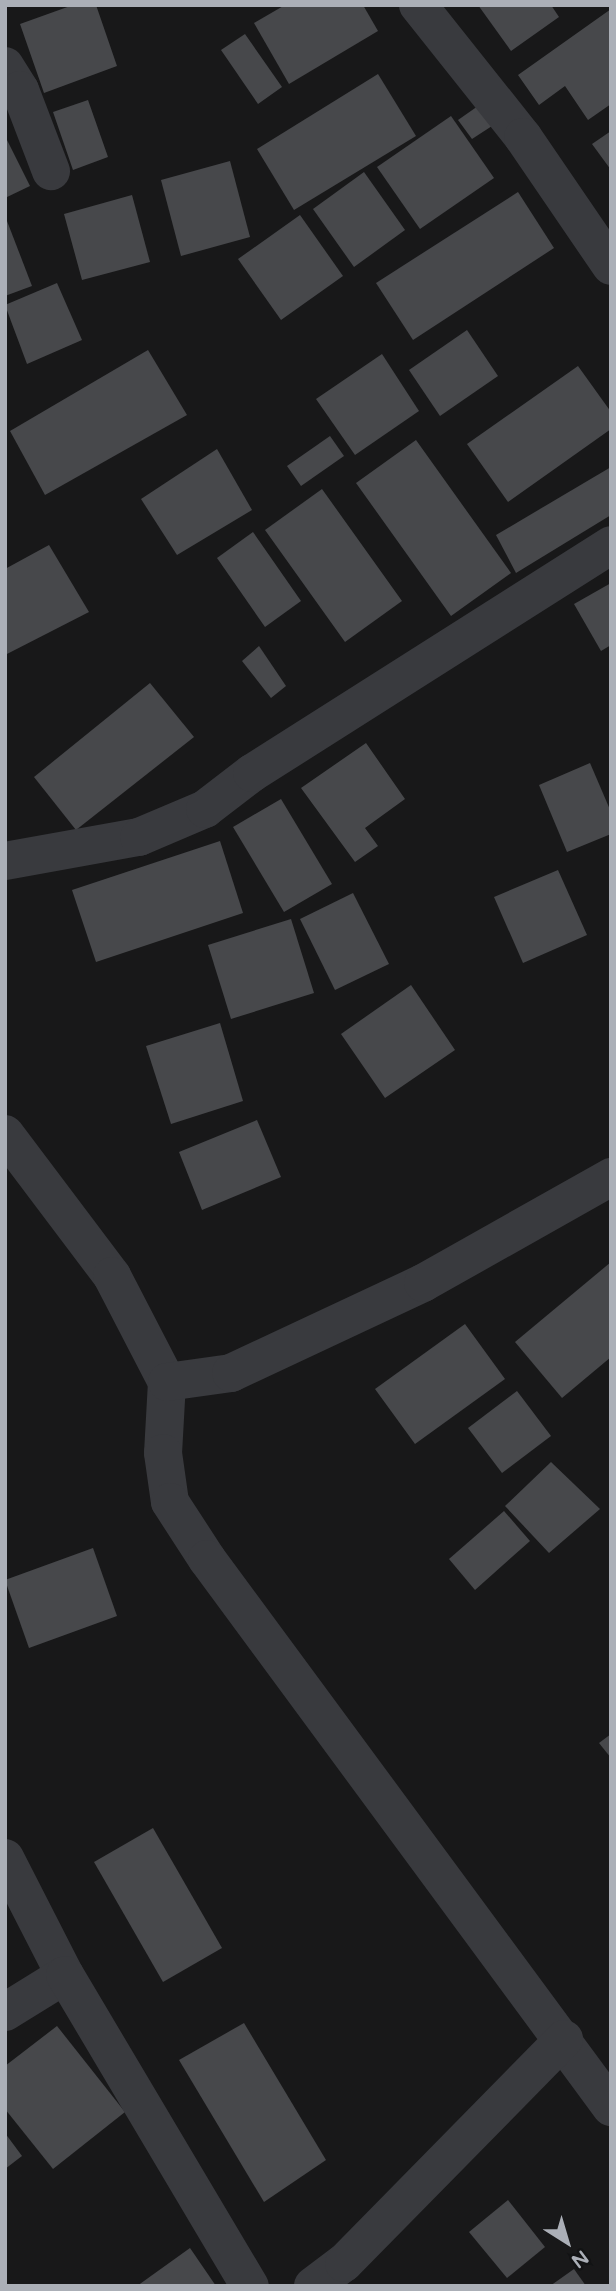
<!DOCTYPE html>
<html>
<head>
<meta charset="utf-8">
<style>
	body { margin:0 }
	#map { position:relative; width:616px; height:2291px; overflow:hidden; background:#181819; font-family:"Varela Round",sans-serif }
	div>[style] { position:absolute }
	[style*='--x'] { left:calc(var(--x)*1px); top:calc(var(--y)*1px); width:calc(var(--w)*1px); rotate:calc(var(--a)*1deg) }
	.building>* { inset:0; background:#47484b }
	.minor>* { height:38px; margin:-19px; padding:0 19px; transform-origin:19px; border-radius:19px; background:#393a3e }
	span { translate:-50% -50%; white-space:nowrap; text-align:center; line-height:1.15; -webkit-text-stroke:5px #121314; paint-order:stroke }
	.frame { position:absolute; inset:0; border:7px solid #abafb7; pointer-events:none }
	.north { position:absolute; left:532px; top:2207px; width:70px; height:70px; -webkit-text-stroke:5px #121314; paint-order:stroke; rotate:143deg; font-size:19px; font-weight:700; line-height:28px; text-align:center; color:#abafb7 }
	.north::after { content:''; display:block; margin:auto; width:24px; height:32px; background:#abafb7; clip-path:polygon(50% 0,100% 100%,50% 72%,0 100%) }
</style>
</head>
<body>
<div id="map">
	<div class="building">
		<i style="clip-path:polygon(73px 5px,96px 5px,117px 66px,44px 93px,20px 24px)"></i>
		<i style="clip-path:polygon(285px 5px,363px 5px,378px 31px,289px 84px,254px 23px)"></i>
		<i style="clip-path:polygon(478px 5px,551px 5px,559px 17px,511px 51px)"></i>
		<i style="clip-path:polygon(611px 9px,611px 104px,588px 120px,565px 86px,539px 105px,518px 75px)"></i>
		<i style="clip-path:polygon(245px 34px,282px 87px,258px 104px,221px 50px)"></i>
		<i style="clip-path:polygon(378px 74px,416px 136px,294px 210px,257px 149px)"></i>
		<i style="clip-path:polygon(88px 100px,108px 157px,73px 170px,53px 112px)"></i>
		<i style="clip-path:polygon(478px 106px,492px 126px,472px 139px,458px 120px)"></i>
		<i style="clip-path:polygon(451px 116px,494px 178px,420px 229px,377px 167px)"></i>
		<i style="clip-path:polygon(611px 131px,611px 170px,592px 144px)"></i>
		<i style="clip-path:polygon(5px 136px,30px 186px,5px 198px)"></i>
		<i style="clip-path:polygon(230px 161px,250px 237px,181px 256px,161px 180px)"></i>
		<i style="clip-path:polygon(364px 172px,405px 230px,354px 267px,313px 209px)"></i>
		<i style="clip-path:polygon(518px 192px,554px 248px,413px 340px,376px 283px)"></i>
		<i style="clip-path:polygon(132px 195px,150px 262px,82px 280px,64px 214px)"></i>
		<i style="clip-path:polygon(300px 215px,343px 276px,281px 320px,238px 259px)"></i>
		<i style="clip-path:polygon(7px 221px,32px 286px,5px 296px,5px 222px)"></i>
		<i style="clip-path:polygon(57px 283px,82px 340px,27px 364px,5px 305px)"></i>
		<i style="clip-path:polygon(467px 330px,498px 376px,440px 416px,409px 370px)"></i>
		<i style="clip-path:polygon(148px 350px,187px 415px,45px 495px,10px 431px)"></i>
		<i style="clip-path:polygon(382px 354px,419px 411px,355px 455px,316px 399px)"></i>
		<i style="clip-path:polygon(578px 366px,611px 412px,611px 429px,508px 502px,467px 444px)"></i>
		<i style="clip-path:polygon(330px 436px,344px 456px,301px 486px,287px 466px)"></i>
		<i style="clip-path:polygon(416px 440px,511px 573px,451px 616px,356px 483px)"></i>
		<i style="clip-path:polygon(217px 449px,252px 510px,177px 555px,141px 499px)"></i>
		<i style="clip-path:polygon(611px 467px,611px 515px,516px 573px,496px 535px)"></i>
		<i style="clip-path:polygon(322px 489px,402px 601px,345px 642px,265px 530px)"></i>
		<i style="clip-path:polygon(253px 532px,301px 601px,265px 627px,217px 558px)"></i>
		<i style="clip-path:polygon(49px 545px,89px 612px,5px 655px,5px 569px)"></i>
		<i style="clip-path:polygon(611px 583px,611px 645px,601px 651px,574px 604px)"></i>
		<i style="clip-path:polygon(259px 646px,286px 686px,271px 698px,242px 661px)"></i>
		<i style="clip-path:polygon(150px 683px,194px 737px,76px 830px,34px 777px)"></i>
		<i style="clip-path:polygon(366px 743px,405px 799px,365px 828px,378px 846px,355px 862px,301px 788px)"></i>
		<i style="clip-path:polygon(590px 763px,611px 812px,611px 834px,567px 852px,539px 785px)"></i>
		<i style="clip-path:polygon(281px 799px,332px 884px,284px 912px,233px 827px)"></i>
		<i style="clip-path:polygon(220px 841px,243px 913px,96px 962px,72px 890px)"></i>
		<i style="clip-path:polygon(558px 870px,587px 935px,523px 963px,494px 897px)"></i>
		<i style="clip-path:polygon(353px 893px,389px 964px,335px 990px,300px 919px)"></i>
		<i style="clip-path:polygon(291px 919px,314px 993px,231px 1019px,208px 945px)"></i>
		<i style="clip-path:polygon(411px 985px,455px 1050px,385px 1098px,341px 1034px)"></i>
		<i style="clip-path:polygon(220px 1023px,243px 1101px,171px 1124px,146px 1046px)"></i>
		<i style="clip-path:polygon(257px 1120px,281px 1177px,202px 1210px,179px 1152px)"></i>
		<i style="clip-path:polygon(611px 1262px,611px 1357px,562px 1398px,515px 1342px)"></i>
		<i style="clip-path:polygon(465px 1324px,505px 1379px,415px 1444px,375px 1389px)"></i>
		<i style="clip-path:polygon(517px 1391px,551px 1436px,502px 1473px,468px 1428px)"></i>
		<i style="clip-path:polygon(551px 1462px,600px 1509px,549px 1553px,505px 1506px)"></i>
		<i style="clip-path:polygon(504px 1511px,530px 1541px,475px 1590px,449px 1559px)"></i>
		<i style="clip-path:polygon(93px 1548px,117px 1616px,29px 1648px,5px 1580px)"></i>
		<i style="clip-path:polygon(611px 1734px,611px 1758px,599px 1743px)"></i>
		<i style="clip-path:polygon(153px 1828px,222px 1948px,163px 1982px,94px 1862px)"></i>
		<i style="clip-path:polygon(244px 2023px,326px 2160px,264px 2202px,179px 2060px)"></i>
		<i style="clip-path:polygon(57px 2026px,125px 2112px,53px 2169px,5px 2109px,5px 2066px)"></i>
		<i style="clip-path:polygon(5px 2133px,22px 2156px,5px 2169px)"></i>
		<i style="clip-path:polygon(508px 2200px,545px 2247px,507px 2278px,469px 2232px)"></i>
		<i style="clip-path:polygon(190px 2248px,216px 2286px,137px 2286px)"></i>
		<i style="clip-path:polygon(574px 2269px,586px 2286px,550px 2286px)"></i>
	</div>
	<div class="minor">
		<i style="--x:418;--y:5;--w:169;--a:51.5"></i>
		<i style="--x:523;--y:137;--w:156;--a:55.7"></i>
		<i style="--x:5;--y:66;--w:28;--a:58"></i>
		<i style="--x:20;--y:90;--w:87;--a:69.1"></i>
		<i style="--x:5;--y:861;--w:136;--a:-10.2"></i>
		<i style="--x:139;--y:837;--w:72;--a:-23"></i>
		<i style="--x:205;--y:809;--w:59;--a:-37.5"></i>
		<i style="--x:252;--y:773;--w:425;--a:-32.4"></i>
		<i style="--x:5;--y:1134;--w:178;--a:53"></i>
		<i style="--x:112;--y:1276;--w:119;--a:62.6"></i>
		<i style="--x:167;--y:1382;--w:71;--a:93.2"></i>
		<i style="--x:163;--y:1453;--w:49;--a:81.9"></i>
		<i style="--x:170;--y:1502;--w:68;--a:57"></i>
		<i style="--x:207;--y:1559;--w:681;--a:53.6"></i>
		<i style="--x:167;--y:1382;--w:65;--a:-8"></i>
		<i style="--x:231;--y:1373;--w:212;--a:-25.1"></i>
		<i style="--x:423;--y:1283;--w:216;--a:-29.4"></i>
		<i style="--x:5;--y:1858;--w:131;--a:62.9"></i>
		<i style="--x:5;--y:2012;--w:70;--a:-31.7"></i>
		<i style="--x:65;--y:1975;--w:362;--a:59.3"></i>
		<i style="--x:313;--y:2286;--w:39;--a:-37"></i>
		<i style="--x:344;--y:2263;--w:314;--a:-45.5"></i>
	</div>
	<div class="frame"></div>
	<div class="north">N</div>
</div>
</body>
</html>
